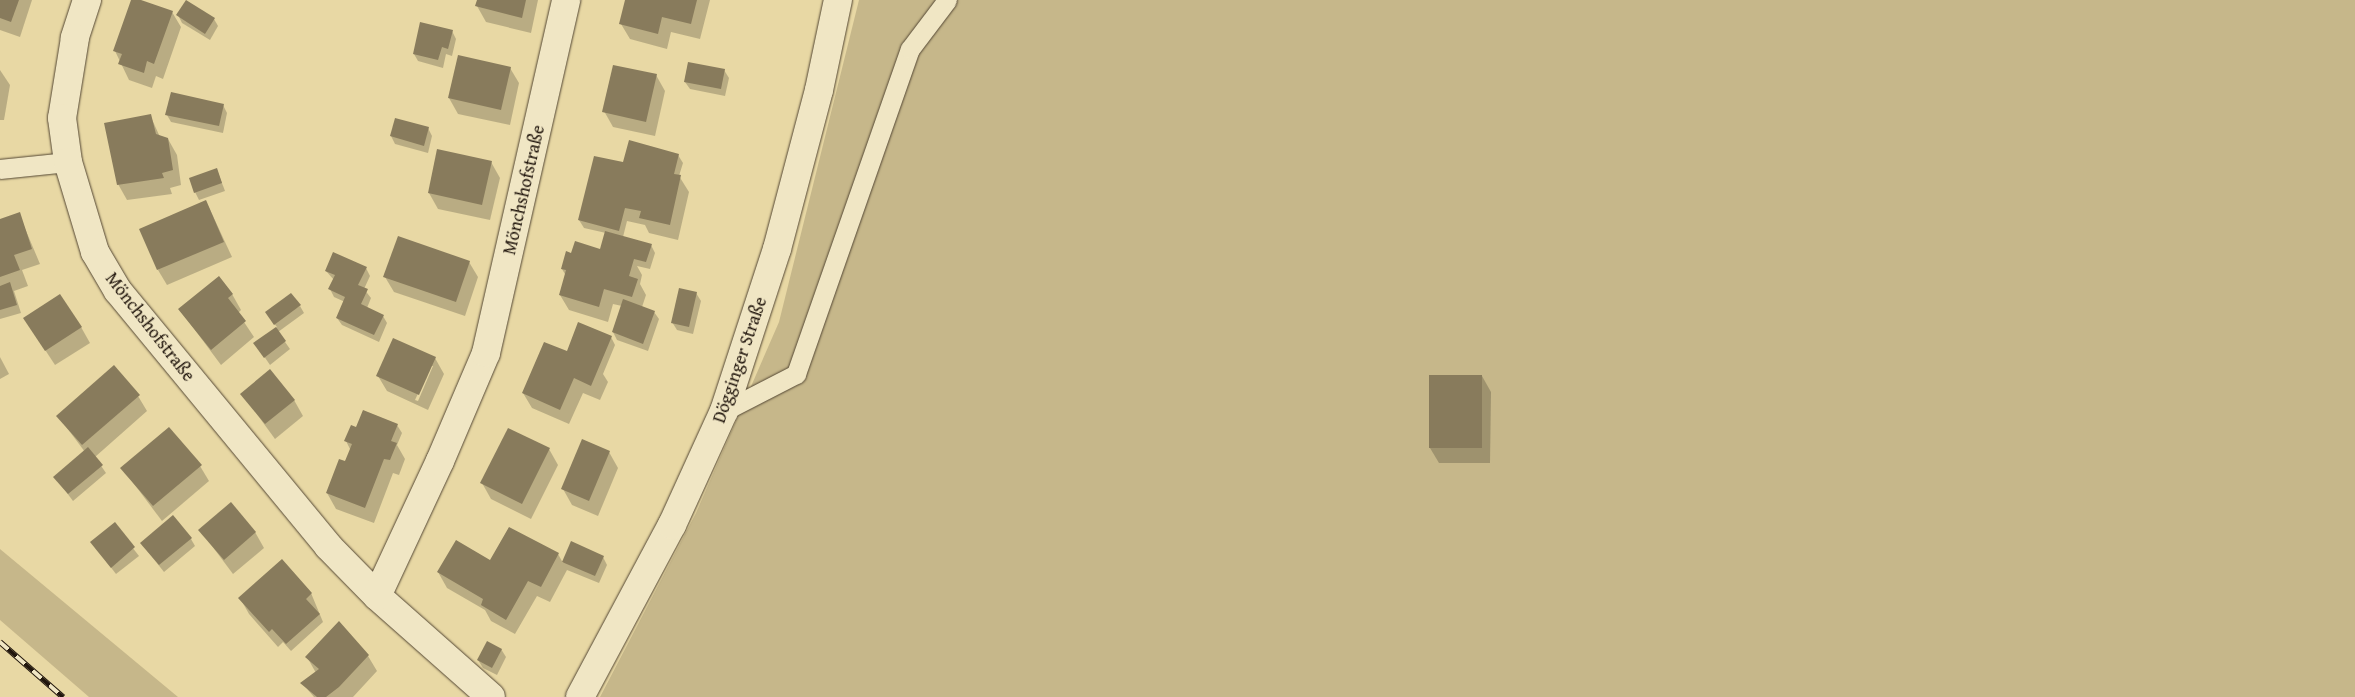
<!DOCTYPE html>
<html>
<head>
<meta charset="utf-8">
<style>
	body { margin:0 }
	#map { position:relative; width:2355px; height:697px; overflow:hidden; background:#e8d8a4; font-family:"Gentium Book Plus",serif }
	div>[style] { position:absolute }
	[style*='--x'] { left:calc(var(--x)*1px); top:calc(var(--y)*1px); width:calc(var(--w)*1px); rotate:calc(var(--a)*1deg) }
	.green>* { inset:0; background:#c6b78a }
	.shadow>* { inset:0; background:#0003 }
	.building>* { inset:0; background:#887b5c }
	.roads { filter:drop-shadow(0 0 1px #534633) drop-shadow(0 0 1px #534633) }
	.lane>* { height:19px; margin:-9.5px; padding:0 9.5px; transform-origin:9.5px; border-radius:9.5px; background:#f0e6c4 }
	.street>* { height:28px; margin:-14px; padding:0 14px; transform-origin:14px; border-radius:14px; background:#f0e6c4 }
	.secondary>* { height:28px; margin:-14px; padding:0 14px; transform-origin:14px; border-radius:14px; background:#f0e6c4 }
	.rail>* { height:5.5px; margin-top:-2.75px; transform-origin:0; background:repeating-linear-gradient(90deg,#f0e6c4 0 11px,#21160d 0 22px); box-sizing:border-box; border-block:1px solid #21160d }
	span { translate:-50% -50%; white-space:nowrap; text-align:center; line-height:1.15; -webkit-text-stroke:4px #f0e6c4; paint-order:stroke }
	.street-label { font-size:18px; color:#21160d }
</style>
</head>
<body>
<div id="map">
	<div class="green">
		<i style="clip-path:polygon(859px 0,2355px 0,2355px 697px,600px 697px,696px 513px,779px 322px)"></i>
		<i style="clip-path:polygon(0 549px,178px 697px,89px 697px,0 620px)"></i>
	</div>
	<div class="shadow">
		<i style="clip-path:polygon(0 0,32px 0,20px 37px,0 30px)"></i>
		<i style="clip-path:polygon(132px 0,172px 12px,181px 27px,163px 79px,156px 76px,152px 88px,129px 80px,115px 51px)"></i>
		<i style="clip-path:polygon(478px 0,538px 0,531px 33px,486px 22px,477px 6px)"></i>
		<i style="clip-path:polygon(627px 0,710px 0,700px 39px,671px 32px,667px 49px,630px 39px,621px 24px)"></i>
		<i style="clip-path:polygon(178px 15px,214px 19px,218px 26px,210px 40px,182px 23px)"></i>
		<i style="clip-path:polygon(452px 31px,456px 39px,452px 56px,446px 54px,443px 68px,418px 61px,414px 54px)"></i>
		<i style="clip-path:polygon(510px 68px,519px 83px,510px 125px,458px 114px,449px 98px)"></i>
		<i style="clip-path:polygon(0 70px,10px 85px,4px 120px,0 120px)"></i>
		<i style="clip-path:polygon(724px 70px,729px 78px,725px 96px,690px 89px,685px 82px)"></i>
		<i style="clip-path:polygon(656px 75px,665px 91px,655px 136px,613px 127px,604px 111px)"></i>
		<i style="clip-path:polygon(223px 105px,227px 113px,223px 133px,171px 122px,167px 115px)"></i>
		<i style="clip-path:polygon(150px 115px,160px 137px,168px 139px,177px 155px,181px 185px,170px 188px,172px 194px,127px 200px,118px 184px)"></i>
		<i style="clip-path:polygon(428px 128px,432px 136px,428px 153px,395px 144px,391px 136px)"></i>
		<i style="clip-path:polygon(678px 155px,683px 163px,679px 176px,689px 192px,678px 240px,649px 233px,645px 225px,627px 221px,623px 237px,651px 245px,655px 253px,650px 269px,637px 266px,642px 275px,640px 284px,646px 295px,642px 307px,654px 312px,659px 319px,648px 351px,617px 340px,613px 332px,622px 306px,613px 304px,608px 322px,569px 310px,560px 295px,566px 276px,562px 269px,572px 254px,601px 250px,606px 233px,584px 228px,579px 220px,626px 164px)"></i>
		<i style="clip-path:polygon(491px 162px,500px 178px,490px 220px,438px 209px,429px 193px)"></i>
		<i style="clip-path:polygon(217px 170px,225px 191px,199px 200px,195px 192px)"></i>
		<i style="clip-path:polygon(206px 201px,232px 257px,167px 285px,158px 270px)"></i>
		<i style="clip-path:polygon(19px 214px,40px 264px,22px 270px,28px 286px,14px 291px,21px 313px,0 319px,0 220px)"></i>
		<i style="clip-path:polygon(469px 262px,478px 277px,465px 316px,394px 292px,385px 277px)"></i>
		<i style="clip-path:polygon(366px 268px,370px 276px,364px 289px,371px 298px,367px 308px,383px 316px,387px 323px,379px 342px,342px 325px,337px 318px,345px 302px,334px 297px,330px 289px,334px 280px,326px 271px)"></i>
		<i style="clip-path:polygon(696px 293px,701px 301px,693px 334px,677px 330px,672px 322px)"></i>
		<i style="clip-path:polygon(232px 294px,241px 310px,238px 313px,254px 337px,221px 365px,180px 310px)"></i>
		<i style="clip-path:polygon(300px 306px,304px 313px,278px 332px,290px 349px,270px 365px,255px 343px,277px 327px,271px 320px)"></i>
		<i style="clip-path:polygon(81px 327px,90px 343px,55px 365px,34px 333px)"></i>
		<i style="clip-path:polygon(611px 337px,615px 345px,603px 374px,608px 382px,600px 400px,583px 393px,569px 424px,532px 408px,523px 393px,570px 354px)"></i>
		<i style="clip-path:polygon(0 357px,9px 374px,0 379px)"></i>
		<i style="clip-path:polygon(evenodd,435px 358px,444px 374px,428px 410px,387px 391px,378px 376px,435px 358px,431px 366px,433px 366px,418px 401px,415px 400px,431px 366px)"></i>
		<i style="clip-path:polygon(1482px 376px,1491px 392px,1490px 463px,1439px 463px,1430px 448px)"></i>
		<i style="clip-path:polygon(242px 394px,294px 400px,303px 416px,275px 439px)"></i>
		<i style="clip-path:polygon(138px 396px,147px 411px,95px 457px,106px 473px,73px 501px,55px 477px,85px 452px,58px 416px)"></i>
		<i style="clip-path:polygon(397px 425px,402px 433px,397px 445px,405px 459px,399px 475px,393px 473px,374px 523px,336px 509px,327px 493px,351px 451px,346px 441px,359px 430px)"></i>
		<i style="clip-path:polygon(549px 449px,558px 465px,531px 519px,491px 499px,482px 483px)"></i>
		<i style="clip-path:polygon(609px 452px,618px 468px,598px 516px,572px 505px,563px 489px)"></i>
		<i style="clip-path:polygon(200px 466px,209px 481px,162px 521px,122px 468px)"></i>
		<i style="clip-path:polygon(114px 524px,139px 556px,116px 574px,92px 543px)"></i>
		<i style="clip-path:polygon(509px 528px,558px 554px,563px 563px,572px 543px,603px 557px,607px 565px,599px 583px,567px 570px,550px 602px,537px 596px,515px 634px,491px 621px,485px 610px,447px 588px,438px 572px,490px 562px)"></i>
		<i style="clip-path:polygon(200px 530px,255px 532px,264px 548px,233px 574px)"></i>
		<i style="clip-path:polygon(191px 539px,195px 546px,164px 572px,141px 543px)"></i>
		<i style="clip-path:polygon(311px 593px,323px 622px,291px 651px,283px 642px,278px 647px,249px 614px,240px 598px)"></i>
		<i style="clip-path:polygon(501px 649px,506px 657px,497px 675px,483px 668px,478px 660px)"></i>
		<i style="clip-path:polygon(368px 656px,377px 671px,353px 697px,314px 697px,302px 683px,316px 673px,307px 657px)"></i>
	</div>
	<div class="building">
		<i style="clip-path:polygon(0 0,19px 0,11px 22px,0 18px)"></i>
		<i style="clip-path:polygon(131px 0,141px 0,173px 11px,154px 64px,147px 61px,144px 73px,118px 64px,122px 54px,113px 51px)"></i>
		<i style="clip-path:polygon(186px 0,215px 18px,205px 34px,176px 15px)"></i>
		<i style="clip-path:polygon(477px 0,526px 0,522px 18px,475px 6px)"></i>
		<i style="clip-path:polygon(625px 0,697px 0,691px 24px,662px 17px,658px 34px,619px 24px)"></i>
		<i style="clip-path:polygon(420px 22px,453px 30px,448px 49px,442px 47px,438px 60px,413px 54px)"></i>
		<i style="clip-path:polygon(458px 55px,511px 67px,501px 110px,448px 98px)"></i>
		<i style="clip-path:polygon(688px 62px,725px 69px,721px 89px,684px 82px)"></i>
		<i style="clip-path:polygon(613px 65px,657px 74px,646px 122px,602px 112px)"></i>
		<i style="clip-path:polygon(171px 92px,224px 104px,219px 126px,165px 115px)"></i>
		<i style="clip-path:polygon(151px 114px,156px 134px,168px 138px,173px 170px,162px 173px,164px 178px,117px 185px,104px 123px)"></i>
		<i style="clip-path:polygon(395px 118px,429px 127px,424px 146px,390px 136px)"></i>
		<i style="clip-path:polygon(629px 140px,679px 154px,674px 174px,681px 175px,670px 225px,639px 218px,641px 211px,625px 208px,619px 231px,578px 220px,594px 156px,623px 162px)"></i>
		<i style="clip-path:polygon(437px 149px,492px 161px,482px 205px,428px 193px)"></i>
		<i style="clip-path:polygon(217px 168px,222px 183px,194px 193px,189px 178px)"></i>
		<i style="clip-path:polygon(206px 200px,224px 242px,157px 270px,139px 229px)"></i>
		<i style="clip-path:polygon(20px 212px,32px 249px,14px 255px,20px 270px,0 277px,0 219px)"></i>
		<i style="clip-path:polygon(605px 231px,652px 244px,646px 262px,634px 259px,629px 276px,638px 279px,632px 297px,604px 289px,599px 307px,559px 295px,566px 270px,561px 269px,566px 251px,571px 253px,575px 241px,600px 249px)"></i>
		<i style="clip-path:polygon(398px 236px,470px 261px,456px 302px,383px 277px)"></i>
		<i style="clip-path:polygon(333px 252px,367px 267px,358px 285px,368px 289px,361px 304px,384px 315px,374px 335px,336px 318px,345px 297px,328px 289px,335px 275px,325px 271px)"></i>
		<i style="clip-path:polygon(219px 276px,233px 294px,228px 298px,246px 321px,211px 350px,178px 309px)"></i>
		<i style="clip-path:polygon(10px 282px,17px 305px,0 310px,0 286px)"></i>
		<i style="clip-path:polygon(679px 288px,697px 292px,689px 327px,671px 323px)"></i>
		<i style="clip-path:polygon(291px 293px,301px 305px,274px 325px,265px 312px)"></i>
		<i style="clip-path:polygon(60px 294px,82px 327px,45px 351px,23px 318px)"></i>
		<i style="clip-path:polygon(623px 299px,655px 311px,643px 344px,612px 332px)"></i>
		<i style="clip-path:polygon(578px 322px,612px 336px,591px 386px,574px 378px,560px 410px,522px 393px,544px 342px,567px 351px)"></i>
		<i style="clip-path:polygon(276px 327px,286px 341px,264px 358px,253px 343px)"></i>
		<i style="clip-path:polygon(393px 338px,436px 357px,419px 395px,376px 376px)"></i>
		<i style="clip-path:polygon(114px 365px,140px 395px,82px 445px,56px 416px)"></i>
		<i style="clip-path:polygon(270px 369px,295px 400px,265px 424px,240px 394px)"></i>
		<i style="clip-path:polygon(1429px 375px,1482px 375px,1482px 448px,1429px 448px)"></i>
		<i style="clip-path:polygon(363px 410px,398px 424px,391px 441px,397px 443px,390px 460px,384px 459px,365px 508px,326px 493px,339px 459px,345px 461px,352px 444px,344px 441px,351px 425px,356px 427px)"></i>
		<i style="clip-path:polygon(169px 427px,202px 465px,153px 506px,120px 468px)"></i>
		<i style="clip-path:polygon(508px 428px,550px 448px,522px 504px,480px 483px)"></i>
		<i style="clip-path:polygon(582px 439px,610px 451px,589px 501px,561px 489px)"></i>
		<i style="clip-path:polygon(88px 447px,103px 465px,68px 494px,53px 477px)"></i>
		<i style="clip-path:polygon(231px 502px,256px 532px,224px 560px,198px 530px)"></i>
		<i style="clip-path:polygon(173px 515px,192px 538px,159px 565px,140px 543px)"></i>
		<i style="clip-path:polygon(115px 522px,135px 547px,111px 568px,90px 542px)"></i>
		<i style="clip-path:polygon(509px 527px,559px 553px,541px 587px,528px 581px,506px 620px,481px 605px,483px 599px,437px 572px,456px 540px,490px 560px)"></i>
		<i style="clip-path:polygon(571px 541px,604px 556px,595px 576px,562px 562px)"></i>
		<i style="clip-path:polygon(282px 559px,312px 593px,306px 599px,320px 614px,286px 644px,272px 629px,269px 632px,238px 598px)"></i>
		<i style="clip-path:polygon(339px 621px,369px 655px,339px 687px,326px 697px,317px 697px,300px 683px,319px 669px,305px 657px)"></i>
		<i style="clip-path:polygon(487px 641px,502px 649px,492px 668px,477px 660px)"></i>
	</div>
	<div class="roads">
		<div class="lane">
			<i style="--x:0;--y:169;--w:68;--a:-5.9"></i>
			<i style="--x:724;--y:411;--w:81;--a:-27.2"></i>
			<i style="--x:796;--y:374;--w:344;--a:-70.7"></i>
			<i style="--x:910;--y:49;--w:61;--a:-52.9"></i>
		</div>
		<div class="street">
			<i style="--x:87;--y:0;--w:40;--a:108"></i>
			<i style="--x:75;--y:38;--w:81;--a:99.2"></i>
			<i style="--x:62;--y:118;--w:44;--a:82.2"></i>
			<i style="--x:68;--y:162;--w:94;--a:73.3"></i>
			<i style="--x:95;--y:252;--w:45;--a:59.5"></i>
			<i style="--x:118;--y:291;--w:330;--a:50.5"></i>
			<i style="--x:328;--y:546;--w:70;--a:45.6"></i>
			<i style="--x:377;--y:596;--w:152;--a:41.5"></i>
			<i style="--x:377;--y:596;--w:149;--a:-65"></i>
			<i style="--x:440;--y:461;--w:117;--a:-66.9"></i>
			<i style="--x:486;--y:353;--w:362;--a:-77.2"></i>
		</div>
		<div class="secondary">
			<i style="--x:580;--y:697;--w:195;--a:-61.9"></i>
			<i style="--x:672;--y:525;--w:125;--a:-65.5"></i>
			<i style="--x:724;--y:411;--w:170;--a:-71.9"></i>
			<i style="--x:777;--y:249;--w:164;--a:-75.2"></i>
			<i style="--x:819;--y:90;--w:92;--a:-78.1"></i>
		</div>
	</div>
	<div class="rail">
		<i style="--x:0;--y:642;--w:84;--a:41.1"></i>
	</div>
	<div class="street-label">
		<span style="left:524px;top:190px;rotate:-77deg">Mönchshofstraße</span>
		<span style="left:150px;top:327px;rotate:52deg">Mönchshofstraße</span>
		<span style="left:740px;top:360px;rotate:-71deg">Dögginger Straße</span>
	</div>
</div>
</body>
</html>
